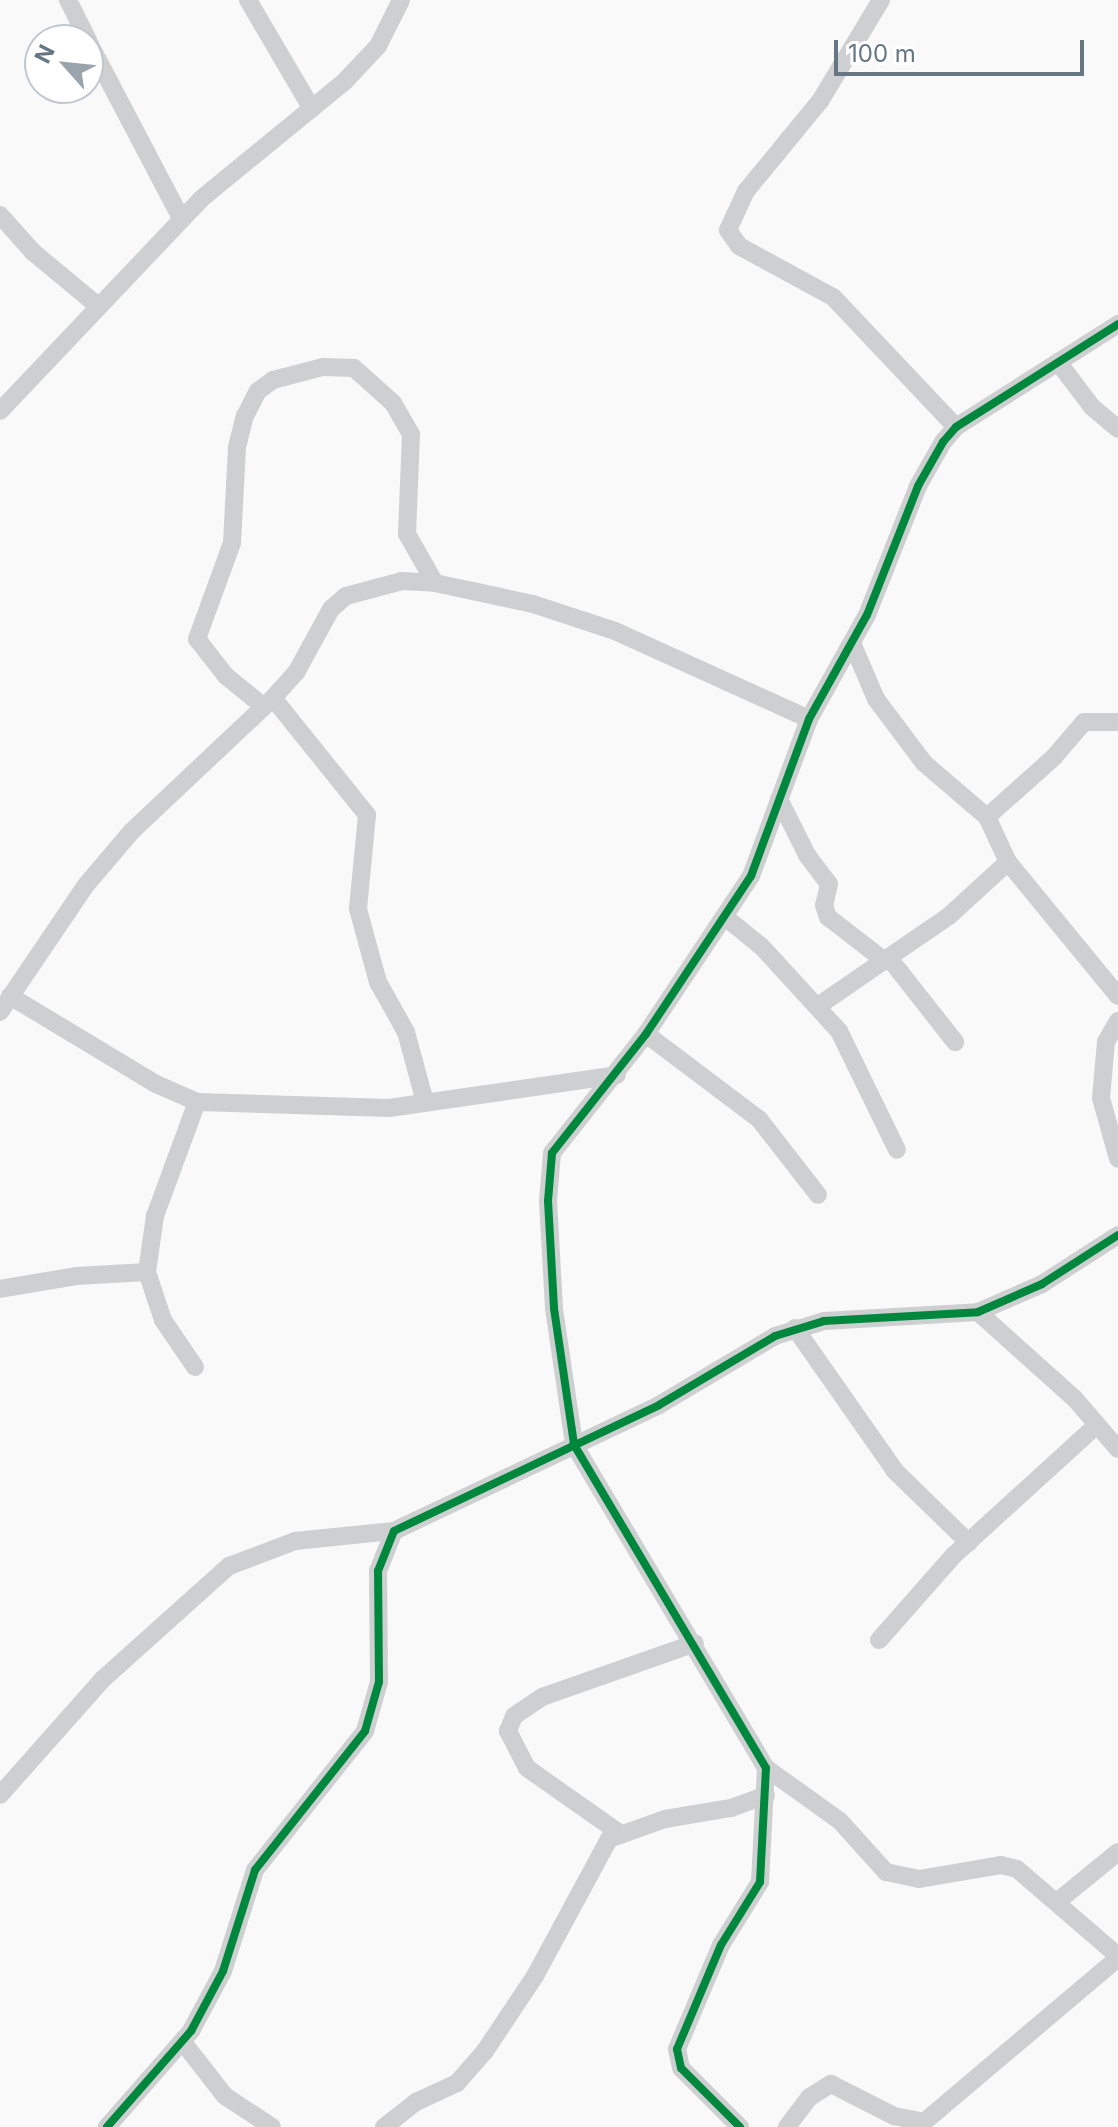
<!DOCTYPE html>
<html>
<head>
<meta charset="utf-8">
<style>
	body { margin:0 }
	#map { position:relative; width:1118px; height:2127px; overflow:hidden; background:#f9f9f9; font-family:Inter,sans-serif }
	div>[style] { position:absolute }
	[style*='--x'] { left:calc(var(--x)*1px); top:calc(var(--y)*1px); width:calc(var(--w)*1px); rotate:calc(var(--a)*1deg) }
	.street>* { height:18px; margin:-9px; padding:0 9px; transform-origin:9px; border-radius:9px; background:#cecfd0 }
	.cycleway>* { height:8px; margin:-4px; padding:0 4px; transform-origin:4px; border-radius:4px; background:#00873e }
	span { translate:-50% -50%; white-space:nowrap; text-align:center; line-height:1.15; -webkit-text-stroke:8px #fff; paint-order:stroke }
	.north { position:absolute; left:24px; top:24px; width:80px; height:80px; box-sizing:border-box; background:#fff; border:2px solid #c1c8cd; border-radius:50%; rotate:297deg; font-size:22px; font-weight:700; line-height:32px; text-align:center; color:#657683 }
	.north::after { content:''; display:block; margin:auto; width:28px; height:36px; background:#99a4ac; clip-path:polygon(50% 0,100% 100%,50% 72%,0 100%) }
	.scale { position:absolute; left:834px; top:40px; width:250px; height:36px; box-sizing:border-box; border:4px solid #657683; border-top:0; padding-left:10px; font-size:24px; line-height:28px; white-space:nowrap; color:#657683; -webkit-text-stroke:6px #fff; paint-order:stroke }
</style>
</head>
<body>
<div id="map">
	<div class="street">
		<i style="--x:68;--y:0;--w:45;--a:63.4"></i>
		<i style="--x:248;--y:0;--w:126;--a:59.6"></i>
		<i style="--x:881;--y:0;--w:118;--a:121.1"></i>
		<i style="--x:820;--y:101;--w:117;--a:129.4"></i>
		<i style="--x:746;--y:191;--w:43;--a:114.8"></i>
		<i style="--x:728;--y:230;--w:19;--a:55"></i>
		<i style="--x:739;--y:246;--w:107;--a:28.5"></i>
		<i style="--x:833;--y:297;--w:179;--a:46.6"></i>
		<i style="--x:88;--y:41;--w:200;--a:62.3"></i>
		<i style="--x:0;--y:215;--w:50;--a:48.3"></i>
		<i style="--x:33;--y:252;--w:85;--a:39.7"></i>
		<i style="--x:1058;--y:362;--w:56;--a:52.9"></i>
		<i style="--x:1092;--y:407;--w:34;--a:40"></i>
		<i style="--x:0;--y:411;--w:292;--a:-46.5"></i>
		<i style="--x:201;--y:199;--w:186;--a:-39.3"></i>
		<i style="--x:345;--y:81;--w:48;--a:-46.7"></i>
		<i style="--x:378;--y:46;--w:51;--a:-63.4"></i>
		<i style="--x:273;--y:698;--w:150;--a:51.2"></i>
		<i style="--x:367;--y:815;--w:94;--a:95.5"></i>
		<i style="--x:358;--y:909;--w:76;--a:74.7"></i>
		<i style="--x:378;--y:982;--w:57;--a:60.8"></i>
		<i style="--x:406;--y:1032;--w:73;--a:74.8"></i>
		<i style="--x:263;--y:706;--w:48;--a:-141"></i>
		<i style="--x:226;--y:676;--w:47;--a:-128.1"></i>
		<i style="--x:197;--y:639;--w:102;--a:-70"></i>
		<i style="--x:232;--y:543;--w:96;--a:-87"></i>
		<i style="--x:237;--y:447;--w:32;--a:-76"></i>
		<i style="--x:245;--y:416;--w:28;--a:-63"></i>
		<i style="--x:258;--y:391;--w:19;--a:-36"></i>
		<i style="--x:273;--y:380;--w:52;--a:-14.6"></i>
		<i style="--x:323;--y:367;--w:31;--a:2"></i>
		<i style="--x:354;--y:368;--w:52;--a:41.9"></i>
		<i style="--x:393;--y:403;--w:36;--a:60"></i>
		<i style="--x:411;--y:434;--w:100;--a:92.3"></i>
		<i style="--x:407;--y:534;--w:56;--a:60.3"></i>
		<i style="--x:779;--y:799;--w:63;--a:63.4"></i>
		<i style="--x:807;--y:855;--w:36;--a:53"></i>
		<i style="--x:829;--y:884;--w:22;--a:103"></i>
		<i style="--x:824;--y:905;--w:13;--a:72"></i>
		<i style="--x:828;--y:917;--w:72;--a:37.7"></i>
		<i style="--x:987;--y:817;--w:90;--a:-41.8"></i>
		<i style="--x:1054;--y:757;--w:46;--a:-49.4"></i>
		<i style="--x:1084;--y:722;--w:34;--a:0"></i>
		<i style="--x:1008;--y:862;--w:173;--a:50.6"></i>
		<i style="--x:725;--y:917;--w:48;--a:39"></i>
		<i style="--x:762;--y:947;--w:114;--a:47.5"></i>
		<i style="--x:839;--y:1031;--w:132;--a:64"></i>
		<i style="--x:889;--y:958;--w:107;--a:51.8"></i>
		<i style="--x:10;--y:996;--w:170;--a:31.1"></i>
		<i style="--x:156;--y:1084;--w:45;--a:23.7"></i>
		<i style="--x:197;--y:1102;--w:192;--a:1.8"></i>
		<i style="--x:389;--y:1108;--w:230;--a:-8.2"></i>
		<i style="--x:818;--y:1006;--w:159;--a:-34.5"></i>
		<i style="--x:949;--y:916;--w:80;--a:-42.5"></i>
		<i style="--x:1008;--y:862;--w:50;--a:-115"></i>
		<i style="--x:987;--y:817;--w:83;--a:-139.4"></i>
		<i style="--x:924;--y:763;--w:80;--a:-126.9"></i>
		<i style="--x:876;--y:699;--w:61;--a:-113.2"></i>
		<i style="--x:0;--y:1012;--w:153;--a:-55.9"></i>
		<i style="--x:86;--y:885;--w:71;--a:-49.6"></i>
		<i style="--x:132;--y:831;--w:194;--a:-43.3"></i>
		<i style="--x:273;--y:698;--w:36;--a:-48"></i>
		<i style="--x:297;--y:671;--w:71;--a:-61.3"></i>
		<i style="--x:331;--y:609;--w:20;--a:-41"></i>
		<i style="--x:346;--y:596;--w:58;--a:-15"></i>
		<i style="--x:402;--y:581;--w:33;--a:3"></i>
		<i style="--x:435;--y:583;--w:100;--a:12.1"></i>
		<i style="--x:533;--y:604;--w:86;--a:18.2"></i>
		<i style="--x:615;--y:631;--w:213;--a:24.4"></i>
		<i style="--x:1118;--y:1021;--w:24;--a:120"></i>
		<i style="--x:1106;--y:1042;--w:56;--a:95.1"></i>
		<i style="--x:1101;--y:1098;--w:63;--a:74.4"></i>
		<i style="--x:646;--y:1034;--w:141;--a:37"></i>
		<i style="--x:759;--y:1119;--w:96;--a:52.2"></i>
		<i style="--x:0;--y:1289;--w:77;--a:-9.7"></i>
		<i style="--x:76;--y:1276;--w:71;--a:-3.2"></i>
		<i style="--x:978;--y:1312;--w:130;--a:41.9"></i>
		<i style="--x:1075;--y:1399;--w:66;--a:49.3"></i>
		<i style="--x:795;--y:1328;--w:174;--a:55"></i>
		<i style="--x:895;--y:1471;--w:103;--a:44.2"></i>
		<i style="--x:195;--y:1367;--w:57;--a:-124.2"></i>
		<i style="--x:163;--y:1320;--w:51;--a:-108.4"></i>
		<i style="--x:147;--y:1272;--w:57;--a:-81.9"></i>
		<i style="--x:155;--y:1216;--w:121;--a:-69.8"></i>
		<i style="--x:879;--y:1640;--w:113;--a:-48.6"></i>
		<i style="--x:954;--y:1555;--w:192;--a:-42.3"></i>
		<i style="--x:766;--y:1768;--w:91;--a:35.6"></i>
		<i style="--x:840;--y:1821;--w:69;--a:48"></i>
		<i style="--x:886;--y:1872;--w:34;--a:12"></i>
		<i style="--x:919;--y:1879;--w:83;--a:-9.7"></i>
		<i style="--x:1001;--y:1865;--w:16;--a:14"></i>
		<i style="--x:1017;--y:1869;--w:133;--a:40.7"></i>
		<i style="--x:0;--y:1795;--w:155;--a:-48.4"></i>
		<i style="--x:103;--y:1679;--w:169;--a:-41.9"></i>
		<i style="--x:229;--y:1566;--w:71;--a:-20.7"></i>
		<i style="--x:295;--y:1541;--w:100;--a:-5.8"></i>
		<i style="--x:618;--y:1832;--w:111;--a:-144.9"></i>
		<i style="--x:527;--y:1768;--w:42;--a:-117.2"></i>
		<i style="--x:508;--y:1731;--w:16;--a:-68"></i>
		<i style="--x:514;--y:1716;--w:34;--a:-34"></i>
		<i style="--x:542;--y:1697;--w:162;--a:-19.4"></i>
		<i style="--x:1058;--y:1901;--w:77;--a:-39.2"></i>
		<i style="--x:182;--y:2041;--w:70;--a:52"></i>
		<i style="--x:225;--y:2096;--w:56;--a:33.4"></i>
		<i style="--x:107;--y:2127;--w:128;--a:-48.8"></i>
		<i style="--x:191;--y:2031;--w:68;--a:-61.9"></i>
		<i style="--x:223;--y:1971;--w:106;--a:-72.4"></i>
		<i style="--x:255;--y:1870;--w:177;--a:-51.6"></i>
		<i style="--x:365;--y:1731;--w:51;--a:-74.1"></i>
		<i style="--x:379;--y:1682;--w:111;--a:-90.5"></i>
		<i style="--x:378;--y:1571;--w:43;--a:-68.2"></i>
		<i style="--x:394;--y:1531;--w:293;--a:-25.4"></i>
		<i style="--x:659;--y:1405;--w:135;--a:-30.7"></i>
		<i style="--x:775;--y:1336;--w:51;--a:-17"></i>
		<i style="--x:824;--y:1321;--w:154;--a:-3.3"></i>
		<i style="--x:978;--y:1312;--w:70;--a:-23.6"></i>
		<i style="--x:1042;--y:1284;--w:90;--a:-32.8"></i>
		<i style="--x:384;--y:2127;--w:41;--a:-38"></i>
		<i style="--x:416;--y:2102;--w:45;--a:-24.9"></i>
		<i style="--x:457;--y:2083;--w:43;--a:-48.8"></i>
		<i style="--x:485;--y:2051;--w:90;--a:-56.3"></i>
		<i style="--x:535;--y:1976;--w:156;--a:-61.6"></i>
		<i style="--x:609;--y:1839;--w:59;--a:-19.7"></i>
		<i style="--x:665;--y:1819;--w:67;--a:-9.5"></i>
		<i style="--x:731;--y:1808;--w:37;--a:-20"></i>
		<i style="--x:740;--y:2127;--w:83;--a:-135"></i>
		<i style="--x:681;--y:2068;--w:19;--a:-102"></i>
		<i style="--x:677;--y:2049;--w:113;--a:-67.1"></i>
		<i style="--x:721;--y:1945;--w:74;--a:-58.2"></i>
		<i style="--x:760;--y:1882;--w:114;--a:-87"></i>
		<i style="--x:766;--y:1768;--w:377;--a:-120.7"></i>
		<i style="--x:574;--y:1444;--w:137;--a:-98.4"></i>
		<i style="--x:554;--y:1308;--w:107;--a:-93.2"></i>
		<i style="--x:548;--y:1201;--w:48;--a:-85.2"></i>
		<i style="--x:552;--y:1153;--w:152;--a:-51.7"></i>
		<i style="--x:646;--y:1034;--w:190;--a:-56.4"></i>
		<i style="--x:751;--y:876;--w:167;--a:-69.7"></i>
		<i style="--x:809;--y:719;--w:119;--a:-60.9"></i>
		<i style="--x:867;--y:615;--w:139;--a:-68.4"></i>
		<i style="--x:918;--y:486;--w:51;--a:-60.4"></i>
		<i style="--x:943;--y:442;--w:20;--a:-49"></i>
		<i style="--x:956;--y:427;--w:192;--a:-32.4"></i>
		<i style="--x:787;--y:2127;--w:38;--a:-53"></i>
		<i style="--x:810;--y:2097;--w:25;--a:-32"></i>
		<i style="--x:831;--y:2084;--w:71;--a:26.9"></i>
		<i style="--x:894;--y:2116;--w:31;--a:11"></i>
		<i style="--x:924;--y:2122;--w:254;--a:-40.2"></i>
	</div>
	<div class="cycleway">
		<i style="--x:107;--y:2127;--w:128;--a:-48.8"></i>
		<i style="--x:191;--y:2031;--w:68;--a:-61.9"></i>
		<i style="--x:223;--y:1971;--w:106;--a:-72.4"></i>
		<i style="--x:255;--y:1870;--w:177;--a:-51.6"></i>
		<i style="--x:365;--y:1731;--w:51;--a:-74.1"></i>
		<i style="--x:379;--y:1682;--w:111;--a:-90.5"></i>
		<i style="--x:378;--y:1571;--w:43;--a:-68.2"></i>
		<i style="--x:394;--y:1531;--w:293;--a:-25.4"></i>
		<i style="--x:659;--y:1405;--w:135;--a:-30.7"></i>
		<i style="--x:775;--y:1336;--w:51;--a:-17"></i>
		<i style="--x:824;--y:1321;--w:154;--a:-3.3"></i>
		<i style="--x:978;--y:1312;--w:70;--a:-23.6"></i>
		<i style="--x:1042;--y:1284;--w:90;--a:-32.8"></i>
		<i style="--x:740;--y:2127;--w:83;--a:-135"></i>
		<i style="--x:681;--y:2068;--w:19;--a:-102"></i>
		<i style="--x:677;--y:2049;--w:113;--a:-67.1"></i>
		<i style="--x:721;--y:1945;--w:74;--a:-58.2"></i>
		<i style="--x:760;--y:1882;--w:114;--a:-87"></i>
		<i style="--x:766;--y:1768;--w:377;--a:-120.7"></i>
		<i style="--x:574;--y:1444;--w:137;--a:-98.4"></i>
		<i style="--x:554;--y:1308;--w:107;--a:-93.2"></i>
		<i style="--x:548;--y:1201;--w:48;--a:-85.2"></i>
		<i style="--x:552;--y:1153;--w:152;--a:-51.7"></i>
		<i style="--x:646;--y:1034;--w:190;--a:-56.4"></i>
		<i style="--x:751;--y:876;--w:167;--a:-69.7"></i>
		<i style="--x:809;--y:719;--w:119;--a:-60.9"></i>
		<i style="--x:867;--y:615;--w:139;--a:-68.4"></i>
		<i style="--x:918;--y:486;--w:51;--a:-60.4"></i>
		<i style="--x:943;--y:442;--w:20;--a:-49"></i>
		<i style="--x:956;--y:427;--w:192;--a:-32.4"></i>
	</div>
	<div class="north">N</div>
	<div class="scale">100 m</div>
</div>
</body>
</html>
